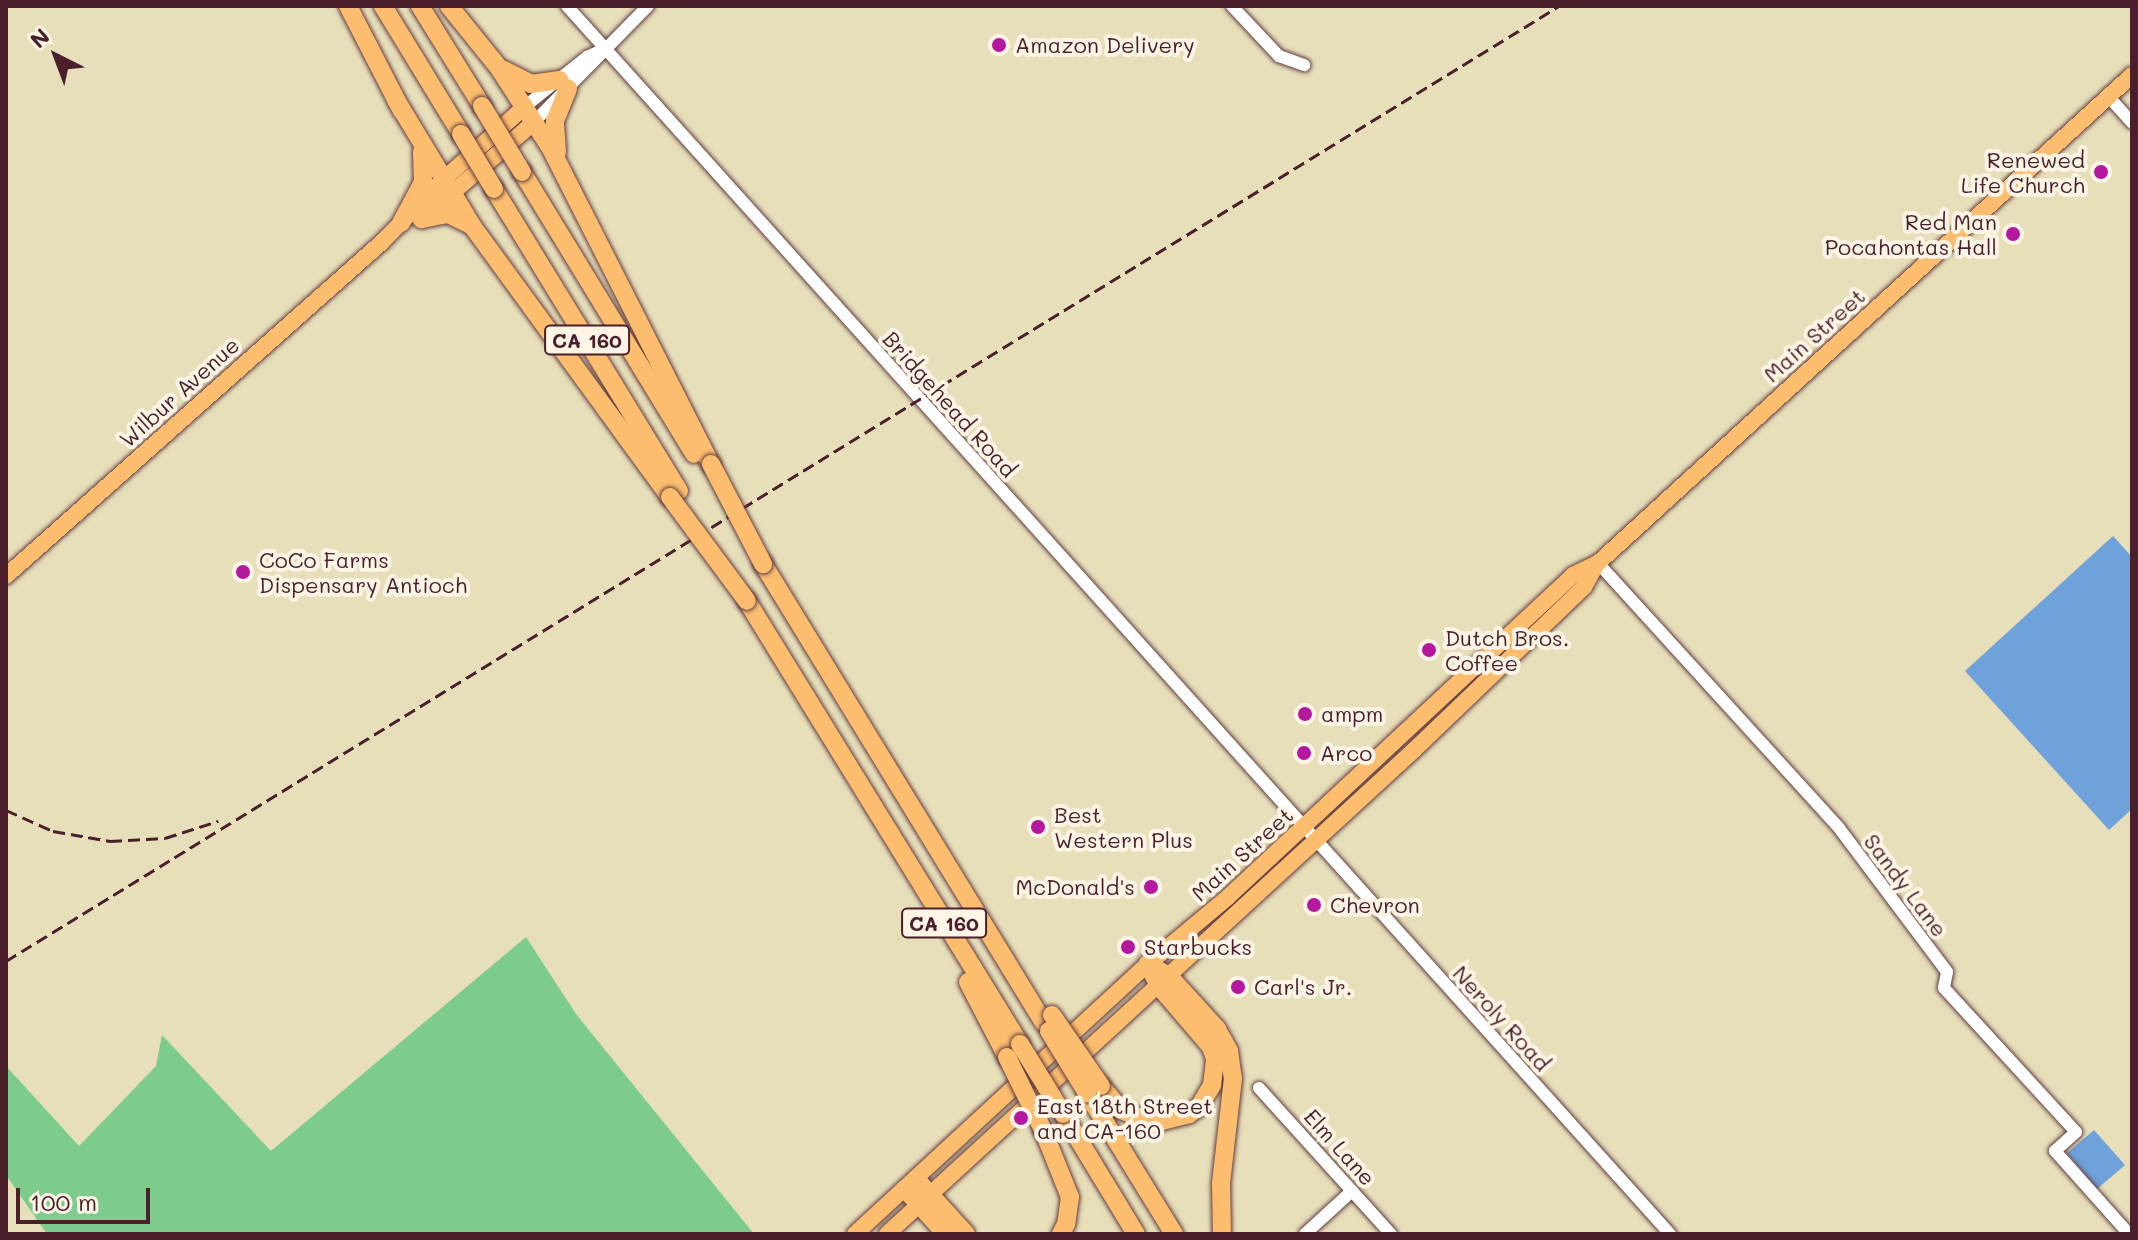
<!DOCTYPE html>
<html>
<head>
<meta charset="utf-8">
<style>
	body { margin:0 }
	#map { position:relative; width:2138px; height:1240px; overflow:hidden; background:#e7dfba; font-family:Mali,sans-serif }
	div>[style] { position:absolute }
	[style*='--x'] { left:calc(var(--x)*1px); top:calc(var(--y)*1px); width:calc(var(--w)*1px); rotate:calc(var(--a)*1deg) }
	.green>* { inset:0; background:#7dcc8d }
	.water>* { inset:0; background:#6fa1da }
	.roads { filter:drop-shadow(0 0 2px #623c40) drop-shadow(0 0 2px #623c40) }
	.minor>* { height:12px; margin:-6px; padding:0 6px; transform-origin:6px; border-radius:6px; background:#fff }
	.major>* { height:16px; margin:-8px; padding:0 8px; transform-origin:8px; border-radius:8px; background:#fcbd6f }
	.highway>* { height:18px; margin:-9px; padding:0 9px; transform-origin:9px; border-radius:9px; background:#fcbd6f }
	.rail>* { height:3px; margin-top:-1.5px; transform-origin:0; background:repeating-linear-gradient(90deg,#4a1f2b 0 12px,transparent 0 18px) }
	.bridges { filter:drop-shadow(0 0 2px #623c40) drop-shadow(0 0 2px #623c40) }
	.highway-bridge>* { height:18px; margin:-9px; padding:0 9px; transform-origin:9px; border-radius:9px; background:#fcbd6f }
	.dots>* { width:22px; height:22px; translate:-50% -50%; box-sizing:border-box; border:4px solid #fcf5e5; border-radius:50% }
	span { translate:-50% -50%; white-space:nowrap; text-align:center; line-height:1.15; -webkit-text-stroke:8px #fcf5e5; paint-order:stroke }
	.shield-label span { padding:2px 6px; background:#fcf5e5; border:2px solid; border-radius:6px; -webkit-text-stroke-width:0 }
	.shield-label { font-size:20px; color:#4a1f2b; font-weight:700 }
	.poi-label { font-size:22px; color:#4a1f2b }
	.left { translate:0 -50%; text-align:left }
	.right { translate:-100% -50%; text-align:right }
	.street-label { font-size:22px; color:#4a1f2b }
	.frame { position:absolute; inset:0; border:8px solid #4a1f2b; pointer-events:none }
	.north { position:absolute; left:16px; top:16px; width:80px; height:80px; -webkit-text-stroke:6px #fcf5e5; paint-order:stroke; rotate:318deg; font-size:22px; font-weight:700; line-height:32px; text-align:center; color:#4a1f2b }
	.north::after { content:''; display:block; margin:auto; width:28px; height:36px; background:#4a1f2b; clip-path:polygon(50% 0,100% 100%,50% 72%,0 100%) }
	.scale { position:absolute; left:16px; top:1188px; width:134px; height:36px; box-sizing:border-box; border:4px solid #4a1f2b; border-top:0; padding-left:10px; font-size:24px; line-height:28px; white-space:nowrap; color:#4a1f2b; -webkit-text-stroke:6px #fcf5e5; paint-order:stroke }
</style>
</head>
<body>
<div id="map">
	<div class="green">
		<i style="clip-path:polygon(526px 937px,576px 1014px,754px 1234px,47px 1234px,6px 1175px,6px 1066px,79px 1146px,156px 1066px,162px 1035px,271px 1151px)"></i>
	</div>
	<div class="water">
		<i style="clip-path:polygon(2113px 536px,2132px 557px,2132px 809px,2109px 830px,1965px 671px)"></i>
		<i style="clip-path:polygon(2094px 1130px,2125px 1165px,2097px 1189px,2067px 1153px)"></i>
	</div>
	<div class="roads">
		<div class="minor">
			<i style="--x:567;--y:6;--w:1651;--a:48.07"></i>
			<i style="--x:1232;--y:6;--w:69;--a:46.8"></i>
			<i style="--x:1279;--y:56;--w:27;--a:20"></i>
			<i style="--x:2108;--y:96;--w:36;--a:48"></i>
			<i style="--x:523;--y:108;--w:82;--a:-38.6"></i>
			<i style="--x:587;--y:57;--w:17;--a:-25"></i>
			<i style="--x:533;--y:123;--w:164;--a:-45.5"></i>
			<i style="--x:1598;--y:563;--w:358;--a:47.7"></i>
			<i style="--x:1839;--y:828;--w:180;--a:53.1"></i>
			<i style="--x:1947;--y:972;--w:16;--a:101"></i>
			<i style="--x:1944;--y:988;--w:195;--a:47.5"></i>
			<i style="--x:2076;--y:1132;--w:28;--a:138"></i>
			<i style="--x:2055;--y:1151;--w:111;--a:48.3"></i>
			<i style="--x:1259;--y:1088;--w:197;--a:47.9"></i>
			<i style="--x:1305;--y:1234;--w:64;--a:-42.5"></i>
		</div>
		<div class="major">
			<i style="--x:421;--y:220;--w:148;--a:-40.9"></i>
			<i style="--x:6;--y:576;--w:502;--a:-41.61"></i>
			<i style="--x:381;--y:243;--w:90;--a:-45.5"></i>
			<i style="--x:444;--y:179;--w:106;--a:-41.9"></i>
			<i style="--x:855;--y:1234;--w:398;--a:-42.7"></i>
			<i style="--x:1148;--y:964;--w:104;--a:-39.9"></i>
			<i style="--x:1228;--y:897;--w:472;--a:-43"></i>
			<i style="--x:1573;--y:575;--w:28;--a:-26"></i>
			<i style="--x:1598;--y:563;--w:723;--a:-42.42"></i>
			<i style="--x:887;--y:1234;--w:716;--a:-42.56"></i>
			<i style="--x:1414;--y:750;--w:236;--a:-43.8"></i>
			<i style="--x:1584;--y:587;--w:26;--a:-61"></i>
		</div>
		<div class="highway">
			<i style="--x:348;--y:6;--w:118;--a:62.8"></i>
			<i style="--x:383;--y:6;--w:150;--a:58.6"></i>
			<i style="--x:420;--y:6;--w:118;--a:58.2"></i>
			<i style="--x:449;--y:6;--w:80;--a:51.1"></i>
			<i style="--x:499;--y:68;--w:94;--a:57.2"></i>
			<i style="--x:550;--y:147;--w:356;--a:63.1"></i>
			<i style="--x:504;--y:70;--w:30;--a:27"></i>
			<i style="--x:531;--y:84;--w:29;--a:-8"></i>
			<i style="--x:396;--y:100;--w:149;--a:58.8"></i>
			<i style="--x:473;--y:227;--w:334;--a:53.9"></i>
			<i style="--x:557;--y:152;--w:31;--a:-94"></i>
			<i style="--x:555;--y:121;--w:35;--a:-68"></i>
			<i style="--x:522;--y:172;--w:330;--a:58.6"></i>
			<i style="--x:494;--y:189;--w:354;--a:58.5"></i>
			<i style="--x:422;--y:219;--w:26;--a:-11"></i>
			<i style="--x:448;--y:214;--w:25;--a:26"></i>
			<i style="--x:401;--y:223;--w:47;--a:-61.8"></i>
			<i style="--x:423;--y:182;--w:30;--a:-92"></i>
			<i style="--x:763;--y:564;--w:538;--a:58.53"></i>
			<i style="--x:747;--y:601;--w:520;--a:58.36"></i>
			<i style="--x:1148;--y:964;--w:24;--a:30"></i>
			<i style="--x:1169;--y:976;--w:72;--a:47.8"></i>
			<i style="--x:1217;--y:1029;--w:25;--a:61"></i>
			<i style="--x:1229;--y:1051;--w:27;--a:82"></i>
			<i style="--x:1233;--y:1078;--w:107;--a:96.5"></i>
			<i style="--x:1221;--y:1184;--w:50;--a:88.9"></i>
			<i style="--x:968;--y:982;--w:85;--a:62.5"></i>
			<i style="--x:1101;--y:1086;--w:31;--a:50"></i>
			<i style="--x:1121;--y:1110;--w:35;--a:22"></i>
			<i style="--x:1154;--y:1123;--w:36;--a:-14"></i>
			<i style="--x:1189;--y:1114;--w:12;--a:-35"></i>
			<i style="--x:1199;--y:1107;--w:26;--a:-59"></i>
			<i style="--x:1212;--y:1085;--w:26;--a:-83"></i>
			<i style="--x:1215;--y:1059;--w:13;--a:-108"></i>
			<i style="--x:1211;--y:1047;--w:80;--a:-130.4"></i>
			<i style="--x:1159;--y:986;--w:25;--a:-117"></i>
			<i style="--x:1087;--y:1093;--w:166;--a:58.3"></i>
			<i style="--x:1063;--y:1114;--w:140;--a:58.7"></i>
			<i style="--x:1043;--y:1130;--w:72;--a:68.1"></i>
			<i style="--x:1070;--y:1197;--w:27;--a:98"></i>
			<i style="--x:1066;--y:1224;--w:11;--a:117"></i>
			<i style="--x:916;--y:1179;--w:74;--a:47.7"></i>
			<i style="--x:905;--y:1189;--w:61;--a:47.7"></i>
		</div>
	</div>
	<div class="rail">
		<i style="--x:6;--y:810;--w:51;--a:24.1"></i>
		<i style="--x:53;--y:831;--w:58;--a:10"></i>
		<i style="--x:110;--y:841;--w:55;--a:-3.1"></i>
		<i style="--x:165;--y:838;--w:56;--a:-17.8"></i>
		<i style="--x:6;--y:961;--w:1823;--a:-31.59"></i>
	</div>
	<div class="bridges">
		<div class="highway-bridge">
			<i style="--x:482;--y:106;--w:77;--a:58.8"></i>
			<i style="--x:461;--y:134;--w:64;--a:59"></i>
			<i style="--x:711;--y:464;--w:113;--a:62.5"></i>
			<i style="--x:670;--y:497;--w:129;--a:53.5"></i>
			<i style="--x:1052;--y:1015;--w:86;--a:55.4"></i>
			<i style="--x:1049;--y:1031;--w:73;--a:58.5"></i>
			<i style="--x:1020;--y:1044;--w:82;--a:58.4"></i>
			<i style="--x:1007;--y:1057;--w:81;--a:63.7"></i>
		</div>
	</div>
	<div class="dots">
		<i style="left:999px;top:45px;background:#b5179e"></i>
		<i style="left:2101px;top:172px;background:#b5179e"></i>
		<i style="left:2013px;top:234px;background:#b5179e"></i>
		<i style="left:243px;top:572px;background:#b5179e"></i>
		<i style="left:1429px;top:650px;background:#b5179e"></i>
		<i style="left:1305px;top:714px;background:#b5179e"></i>
		<i style="left:1304px;top:753px;background:#b5179e"></i>
		<i style="left:1038px;top:827px;background:#b5179e"></i>
		<i style="left:1151px;top:887px;background:#b5179e"></i>
		<i style="left:1314px;top:905px;background:#b5179e"></i>
		<i style="left:1128px;top:947px;background:#b5179e"></i>
		<i style="left:1238px;top:987px;background:#b5179e"></i>
		<i style="left:1021px;top:1118px;background:#b5179e"></i>
	</div>
	<div class="shield-label">
		<span style="left:587px;top:340px">CA 160</span>
		<span style="left:944px;top:923px">CA 160</span>
	</div>
	<div class="poi-label">
		<span class="left" style="left:1015px;top:45px">Amazon Delivery</span>
		<span class="right" style="left:2085px;top:172px">Renewed<br>Life Church</span>
		<span class="right" style="left:1997px;top:234px">Red Man<br>Pocahontas Hall</span>
		<span class="left" style="left:259px;top:572px">CoCo Farms<br>Dispensary Antioch</span>
		<span class="left" style="left:1445px;top:650px">Dutch Bros.<br>Coffee</span>
		<span class="left" style="left:1321px;top:714px">ampm</span>
		<span class="left" style="left:1320px;top:753px">Arco</span>
		<span class="left" style="left:1054px;top:827px">Best<br>Western Plus</span>
		<span class="right" style="left:1135px;top:887px">McDonald's</span>
		<span class="left" style="left:1330px;top:905px">Chevron</span>
		<span class="left" style="left:1144px;top:947px">Starbucks</span>
		<span class="left" style="left:1254px;top:987px">Carl's Jr.</span>
		<span class="left" style="left:1037px;top:1118px">East 18th Street<br>and CA-160</span>
	</div>
	<div class="street-label">
		<span style="left:1814px;top:335px;rotate:-42deg">Main Street</span>
		<span style="left:179px;top:392px;rotate:-42deg">Wilbur Avenue</span>
		<span style="left:950px;top:404px;rotate:48deg">Bridgehead Road</span>
		<span style="left:1242px;top:854px;rotate:-42deg">Main Street</span>
		<span style="left:1906px;top:885px;rotate:53deg">Sandy Lane</span>
		<span style="left:1502px;top:1018px;rotate:48deg">Neroly Road</span>
		<span style="left:1340px;top:1147px;rotate:48deg">Elm Lane</span>
	</div>
	<div class="frame"></div>
	<div class="north">N</div>
	<div class="scale">100 m</div>
</div>
</body>
</html>
